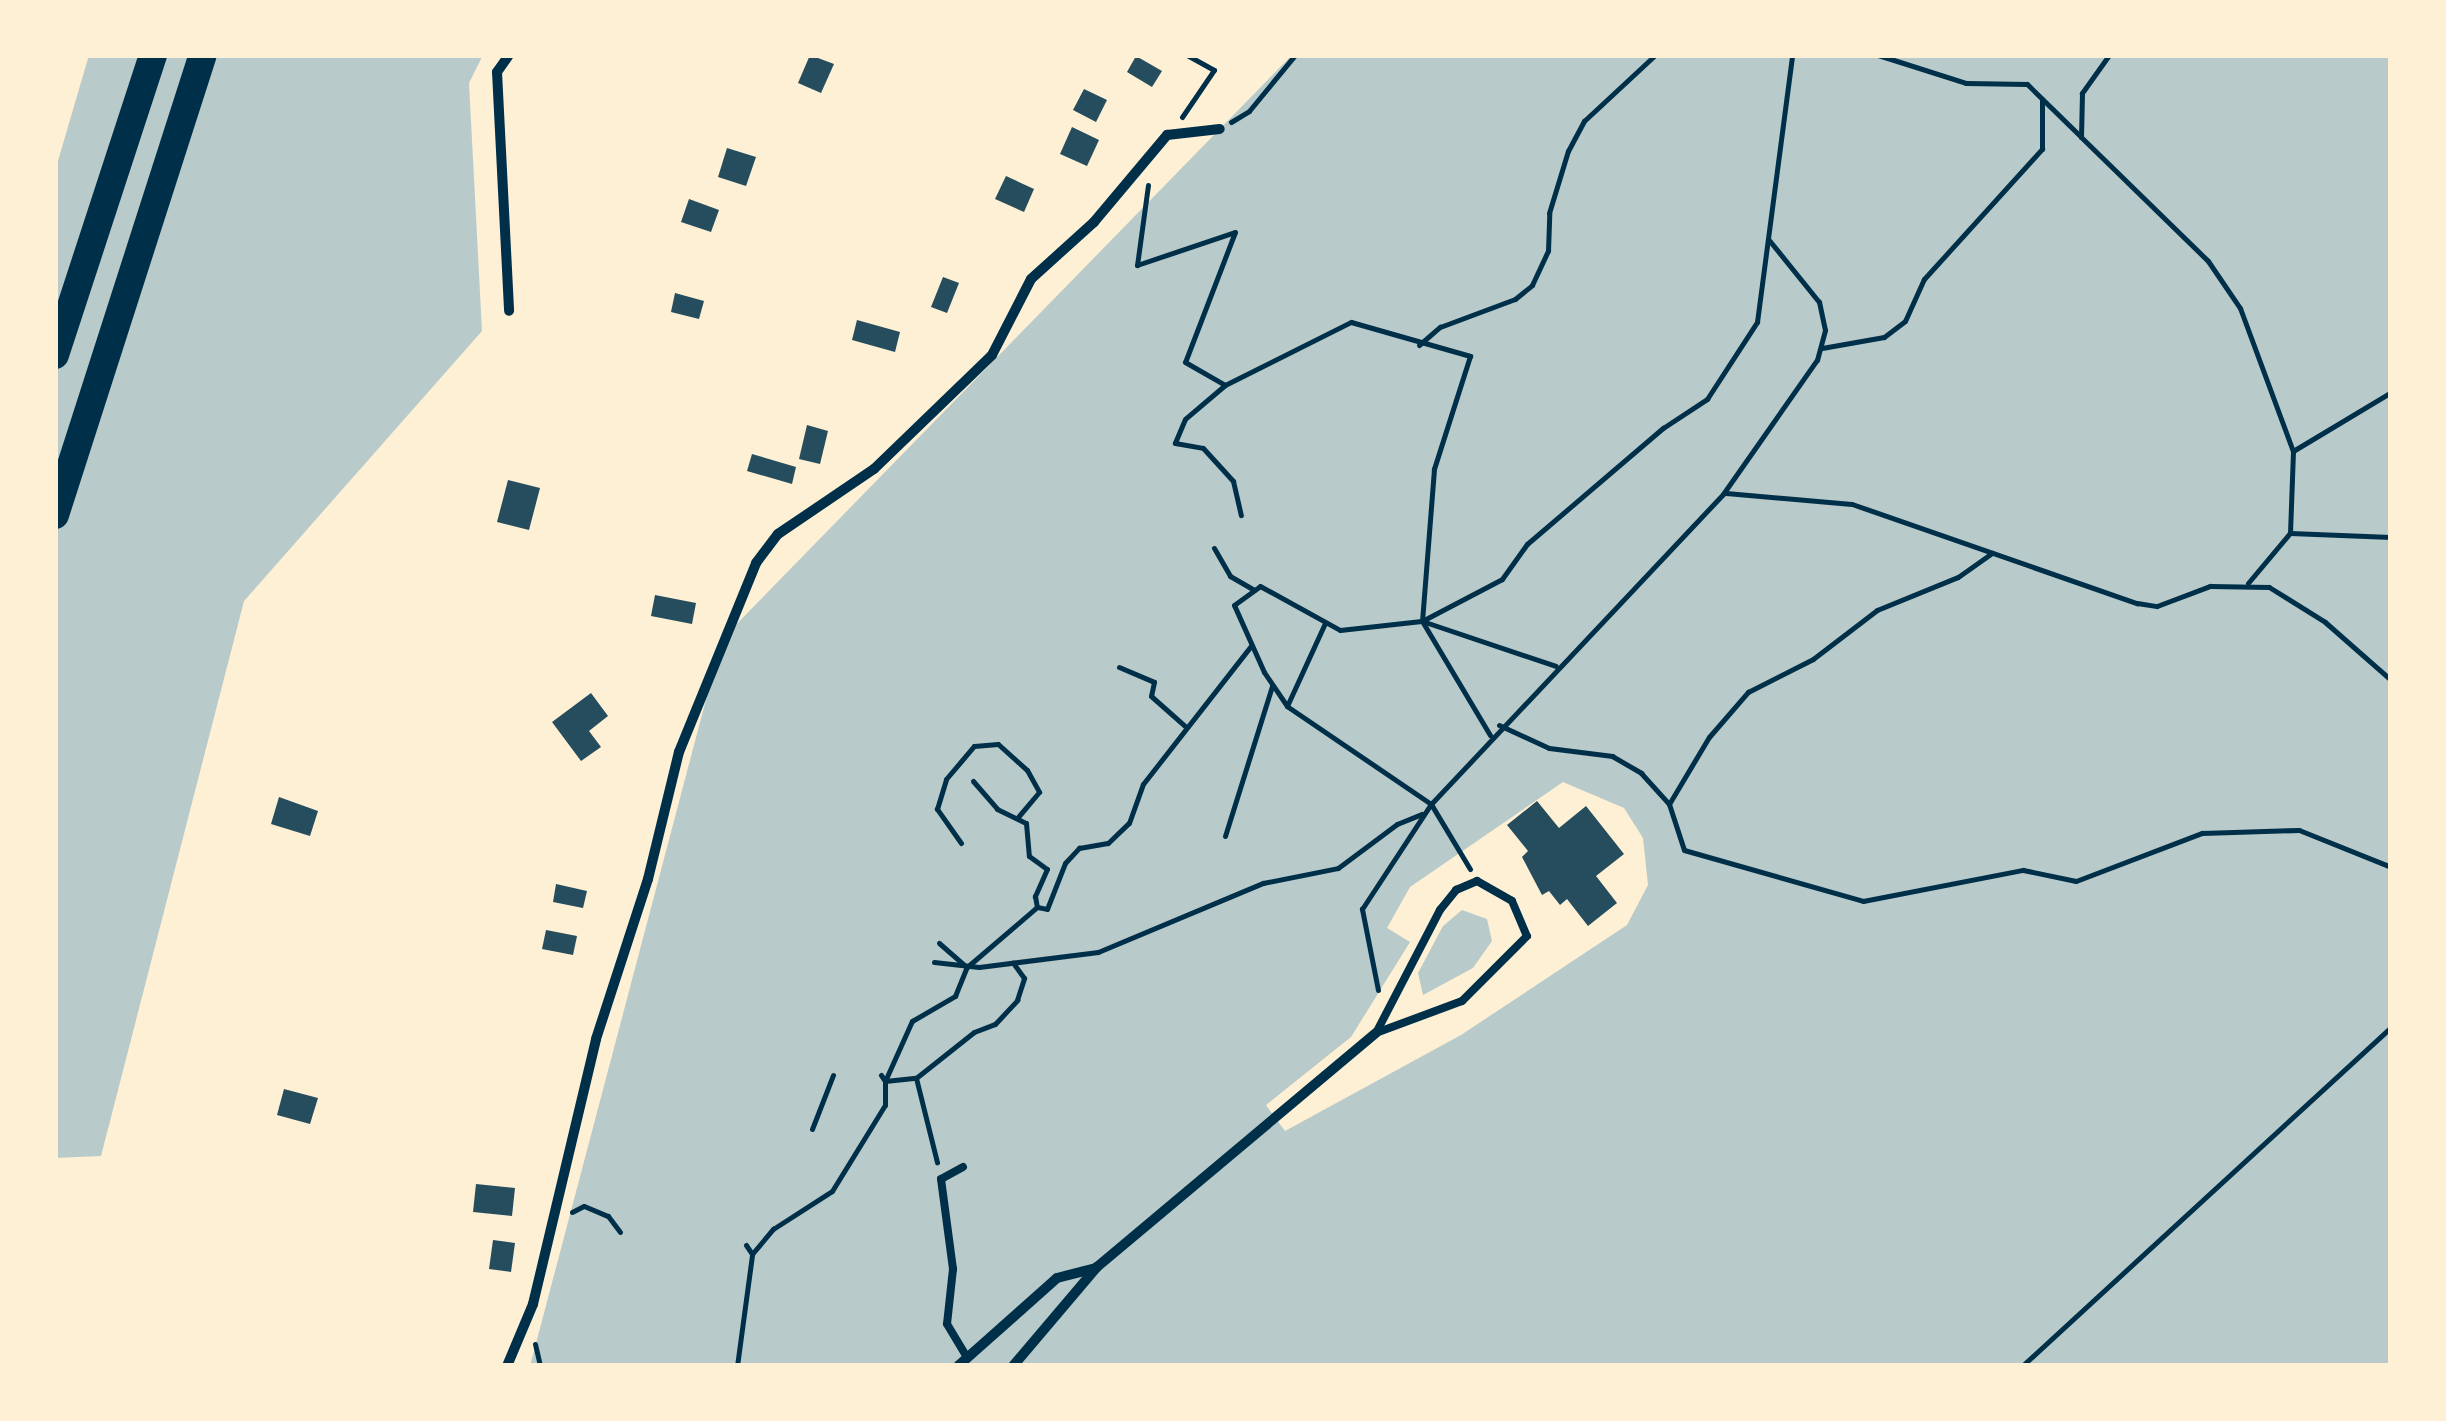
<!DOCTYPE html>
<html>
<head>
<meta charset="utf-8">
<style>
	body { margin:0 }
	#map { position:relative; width:2446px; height:1421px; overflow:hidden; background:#fdf0d5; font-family:"Roboto Condensed",sans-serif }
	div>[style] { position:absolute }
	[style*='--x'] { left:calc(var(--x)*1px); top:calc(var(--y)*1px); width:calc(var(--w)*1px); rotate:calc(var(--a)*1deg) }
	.green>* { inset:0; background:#b9caca }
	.building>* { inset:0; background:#264d5e }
	.path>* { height:5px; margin:-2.5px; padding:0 2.5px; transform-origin:2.5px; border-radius:2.5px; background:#003049 }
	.service>* { height:8px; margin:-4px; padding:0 4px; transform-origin:4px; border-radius:4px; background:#003049 }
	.minor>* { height:10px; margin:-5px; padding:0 5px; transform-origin:5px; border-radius:5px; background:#003049 }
	.motorway>* { height:28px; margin:-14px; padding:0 14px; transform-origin:14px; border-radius:14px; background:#003049 }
	span { translate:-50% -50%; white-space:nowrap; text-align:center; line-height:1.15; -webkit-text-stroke:8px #fdf0d5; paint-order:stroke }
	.frame { position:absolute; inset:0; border:58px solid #fdf0d5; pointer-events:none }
</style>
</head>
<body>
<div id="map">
	<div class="green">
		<i style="clip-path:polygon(89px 55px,483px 55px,469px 83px,482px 331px,244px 601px,101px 1156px,55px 1158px,55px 171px)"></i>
		<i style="clip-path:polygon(evenodd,1292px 55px,2391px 55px,2391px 1366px,530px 1366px,722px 639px,1292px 55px,1563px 782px,1624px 808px,1643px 838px,1648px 885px,1627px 925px,1461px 1035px,1285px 1131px,1266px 1105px,1351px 1037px,1410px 942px,1387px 928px,1410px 887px,1563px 782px)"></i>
		<i style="clip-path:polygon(1462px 910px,1487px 919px,1492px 941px,1473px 968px,1423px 995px,1418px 973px,1443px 926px)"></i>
	</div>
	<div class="building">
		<i style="clip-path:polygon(810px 55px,834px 64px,821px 93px,798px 83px)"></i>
		<i style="clip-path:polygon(1136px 56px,1162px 71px,1152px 87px,1127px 72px)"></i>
		<i style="clip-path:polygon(1084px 89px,1107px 100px,1096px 122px,1073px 110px)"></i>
		<i style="clip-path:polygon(1072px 127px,1099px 140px,1087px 166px,1060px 154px)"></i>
		<i style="clip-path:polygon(727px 148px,756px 157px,746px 186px,718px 177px)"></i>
		<i style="clip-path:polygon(1006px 176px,1034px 189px,1024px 212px,995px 199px)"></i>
		<i style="clip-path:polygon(689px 199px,719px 210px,711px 232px,681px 222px)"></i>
		<i style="clip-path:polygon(943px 277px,959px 283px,947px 313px,931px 307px)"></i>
		<i style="clip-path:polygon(675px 293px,704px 301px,699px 319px,671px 312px)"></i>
		<i style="clip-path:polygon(857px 320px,900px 332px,895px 352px,852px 340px)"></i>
		<i style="clip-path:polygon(807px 425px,828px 431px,820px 464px,799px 459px)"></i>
		<i style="clip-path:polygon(752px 454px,796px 467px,792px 484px,747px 471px)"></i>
		<i style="clip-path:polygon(508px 480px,540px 488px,529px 530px,497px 522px)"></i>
		<i style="clip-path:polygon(655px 595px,696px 603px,692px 624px,651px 616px)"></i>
		<i style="clip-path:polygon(591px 693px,608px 716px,589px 731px,601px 747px,581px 761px,552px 722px)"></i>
		<i style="clip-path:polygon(279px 797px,318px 811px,310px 836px,271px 824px)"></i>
		<i style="clip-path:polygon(1537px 801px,1559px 828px,1586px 806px,1624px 854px,1596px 876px,1617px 903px,1588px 926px,1567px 899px,1560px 905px,1549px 891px,1542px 895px,1522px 857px,1528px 851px,1507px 825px)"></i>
		<i style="clip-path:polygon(556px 884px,587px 891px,583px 908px,553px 902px)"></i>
		<i style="clip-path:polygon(546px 930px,577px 936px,573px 955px,542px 949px)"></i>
		<i style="clip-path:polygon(284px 1089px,318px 1098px,310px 1124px,277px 1115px)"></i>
		<i style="clip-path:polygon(476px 1184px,515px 1188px,512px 1216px,473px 1212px)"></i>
		<i style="clip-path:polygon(493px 1240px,515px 1243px,511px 1272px,489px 1269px)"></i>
	</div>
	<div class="path">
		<i style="--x:1878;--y:55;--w:92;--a:17.7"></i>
		<i style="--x:1966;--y:83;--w:61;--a:0.9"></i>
		<i style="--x:2027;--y:84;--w:73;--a:44.4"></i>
		<i style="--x:2109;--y:55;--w:47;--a:125.4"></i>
		<i style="--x:2082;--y:93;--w:44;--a:91.3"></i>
		<i style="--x:2081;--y:137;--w:177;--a:44.3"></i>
		<i style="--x:2208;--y:261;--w:57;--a:55.8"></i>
		<i style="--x:2240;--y:308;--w:153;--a:69.7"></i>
		<i style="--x:1182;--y:117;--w:57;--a:-55.8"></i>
		<i style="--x:1214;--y:70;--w:31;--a:-151"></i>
		<i style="--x:1231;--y:122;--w:21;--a:-31"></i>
		<i style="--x:1249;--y:111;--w:72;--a:-50.6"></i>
		<i style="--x:1148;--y:185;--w:81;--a:97.8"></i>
		<i style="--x:1137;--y:265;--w:103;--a:-18.6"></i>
		<i style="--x:1235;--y:232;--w:139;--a:111"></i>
		<i style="--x:1185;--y:362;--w:46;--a:29.9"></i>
		<i style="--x:1225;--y:385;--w:141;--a:-26.6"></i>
		<i style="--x:1351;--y:322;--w:124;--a:15.9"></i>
		<i style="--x:1470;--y:356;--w:119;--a:107.7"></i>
		<i style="--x:1434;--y:469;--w:152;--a:94.5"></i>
		<i style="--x:1422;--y:621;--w:133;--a:59.2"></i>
		<i style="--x:1419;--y:345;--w:28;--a:-41"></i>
		<i style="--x:1440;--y:327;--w:80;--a:-20.5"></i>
		<i style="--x:1515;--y:299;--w:22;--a:-39"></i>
		<i style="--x:1532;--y:285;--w:38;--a:-65"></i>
		<i style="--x:1548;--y:251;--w:38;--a:-88"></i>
		<i style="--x:1549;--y:213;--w:65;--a:-73"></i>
		<i style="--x:1568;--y:151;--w:34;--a:-62"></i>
		<i style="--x:1584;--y:121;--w:97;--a:-42.9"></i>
		<i style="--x:1822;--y:348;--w:63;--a:-10.1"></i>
		<i style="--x:1884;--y:337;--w:26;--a:-37"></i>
		<i style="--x:1905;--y:321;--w:46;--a:-65.7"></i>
		<i style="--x:1924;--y:279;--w:176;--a:-47.8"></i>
		<i style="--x:2042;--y:149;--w:50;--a:-90"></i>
		<i style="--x:1225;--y:385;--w:52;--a:139.6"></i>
		<i style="--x:1185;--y:419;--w:26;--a:113"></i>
		<i style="--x:1175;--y:443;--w:28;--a:10"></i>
		<i style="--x:1203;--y:448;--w:45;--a:47.7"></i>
		<i style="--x:1233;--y:481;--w:35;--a:77"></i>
		<i style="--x:1726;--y:493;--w:126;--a:5"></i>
		<i style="--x:1852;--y:504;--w:302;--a:19.2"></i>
		<i style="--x:2137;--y:603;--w:20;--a:9"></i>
		<i style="--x:2157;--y:606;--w:57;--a:-20.7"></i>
		<i style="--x:2210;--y:586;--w:59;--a:1"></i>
		<i style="--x:2269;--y:587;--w:66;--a:32"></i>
		<i style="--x:2325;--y:622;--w:88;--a:41.3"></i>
		<i style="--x:2290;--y:533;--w:101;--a:2.3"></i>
		<i style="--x:1214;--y:548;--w:32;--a:60"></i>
		<i style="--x:1230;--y:576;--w:28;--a:30"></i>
		<i style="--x:2248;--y:583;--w:65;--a:-50"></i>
		<i style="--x:2290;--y:533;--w:82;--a:-87.9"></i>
		<i style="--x:2293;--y:451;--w:114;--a:-31"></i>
		<i style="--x:1422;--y:621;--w:141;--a:18.6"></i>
		<i style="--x:1119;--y:667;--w:38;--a:23"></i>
		<i style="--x:1154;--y:682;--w:14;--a:102"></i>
		<i style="--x:1151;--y:696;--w:45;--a:41.4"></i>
		<i style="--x:1287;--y:706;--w:91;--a:-65.4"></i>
		<i style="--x:1499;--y:725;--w:55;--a:24.7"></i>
		<i style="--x:1549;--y:748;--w:64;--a:7.2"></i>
		<i style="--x:1612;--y:756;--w:34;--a:30"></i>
		<i style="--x:1641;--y:773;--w:42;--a:47.9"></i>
		<i style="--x:1669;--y:804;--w:48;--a:71.9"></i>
		<i style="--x:1684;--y:850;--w:186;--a:15.9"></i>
		<i style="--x:1863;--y:901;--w:163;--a:-11"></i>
		<i style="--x:2023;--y:870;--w:54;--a:11.7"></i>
		<i style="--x:2076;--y:881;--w:135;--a:-20.9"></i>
		<i style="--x:2202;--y:833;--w:97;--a:-1.8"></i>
		<i style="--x:2299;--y:830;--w:99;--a:21.9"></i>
		<i style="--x:973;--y:781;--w:37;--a:49"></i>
		<i style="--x:997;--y:809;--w:32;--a:26"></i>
		<i style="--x:1026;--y:823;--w:33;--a:85"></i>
		<i style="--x:1029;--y:856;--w:22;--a:36"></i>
		<i style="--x:1047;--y:869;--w:30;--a:114"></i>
		<i style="--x:1035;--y:896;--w:11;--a:80"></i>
		<i style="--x:1037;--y:907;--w:10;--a:11"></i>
		<i style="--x:1047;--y:909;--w:49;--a:-68.6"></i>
		<i style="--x:1065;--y:863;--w:21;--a:-47"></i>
		<i style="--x:1079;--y:848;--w:29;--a:-10"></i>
		<i style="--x:1108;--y:843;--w:29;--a:-44"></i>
		<i style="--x:1129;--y:823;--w:41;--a:-70.3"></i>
		<i style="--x:1143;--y:784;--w:175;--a:-52"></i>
		<i style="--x:1669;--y:804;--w:78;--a:-59.2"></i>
		<i style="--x:1709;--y:737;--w:60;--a:-49.1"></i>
		<i style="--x:1748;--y:692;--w:73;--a:-26.9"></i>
		<i style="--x:1813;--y:659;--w:81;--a:-37.4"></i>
		<i style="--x:1877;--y:610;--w:87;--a:-22.2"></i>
		<i style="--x:1958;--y:577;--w:42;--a:-35.2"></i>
		<i style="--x:1225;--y:836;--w:157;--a:-72.6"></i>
		<i style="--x:961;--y:843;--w:42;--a:-125.2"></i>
		<i style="--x:937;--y:809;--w:31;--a:-73"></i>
		<i style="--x:946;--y:779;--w:43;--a:-49.7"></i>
		<i style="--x:974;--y:746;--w:24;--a:-5"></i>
		<i style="--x:998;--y:744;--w:39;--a:42"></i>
		<i style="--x:1027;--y:770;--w:25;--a:61"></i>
		<i style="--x:1039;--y:792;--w:34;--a:130"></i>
		<i style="--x:1470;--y:869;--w:76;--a:-121"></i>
		<i style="--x:1431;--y:804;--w:174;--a:-145.8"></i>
		<i style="--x:1287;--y:706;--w:41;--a:-124.1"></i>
		<i style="--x:1264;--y:672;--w:73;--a:-114.1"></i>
		<i style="--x:1234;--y:605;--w:32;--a:-36"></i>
		<i style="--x:1260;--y:586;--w:91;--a:28.8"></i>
		<i style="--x:1340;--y:630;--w:82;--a:-6.3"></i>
		<i style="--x:1422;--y:621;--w:90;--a:-27.7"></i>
		<i style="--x:1502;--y:579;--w:43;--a:-54.5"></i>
		<i style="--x:1527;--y:544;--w:179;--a:-40.5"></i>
		<i style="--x:1663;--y:428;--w:53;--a:-33.4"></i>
		<i style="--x:1707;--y:399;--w:92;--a:-57"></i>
		<i style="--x:1757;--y:322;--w:269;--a:-82.5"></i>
		<i style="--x:939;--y:943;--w:37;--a:41"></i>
		<i style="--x:934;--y:962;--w:45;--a:6.3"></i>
		<i style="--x:979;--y:967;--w:120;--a:-7.2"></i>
		<i style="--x:1098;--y:952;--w:179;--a:-22.7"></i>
		<i style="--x:1263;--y:883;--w:76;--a:-11.3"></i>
		<i style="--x:1338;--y:868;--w:74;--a:-36.7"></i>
		<i style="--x:1397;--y:824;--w:27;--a:-22"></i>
		<i style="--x:1378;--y:990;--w:83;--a:-101.2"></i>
		<i style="--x:1362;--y:909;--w:126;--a:-56.7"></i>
		<i style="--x:1431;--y:804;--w:426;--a:-46.7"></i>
		<i style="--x:1723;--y:494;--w:164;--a:-55"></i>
		<i style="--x:1817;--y:360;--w:31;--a:-75"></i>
		<i style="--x:1825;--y:330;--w:29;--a:-102"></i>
		<i style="--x:1819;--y:302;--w:80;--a:-128.9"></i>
		<i style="--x:881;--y:1075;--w:7;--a:56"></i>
		<i style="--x:885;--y:1081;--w:66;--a:-65.8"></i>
		<i style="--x:912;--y:1021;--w:50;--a:-30.2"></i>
		<i style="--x:955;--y:996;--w:31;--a:-68"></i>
		<i style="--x:967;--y:967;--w:92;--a:-40.6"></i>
		<i style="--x:916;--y:1078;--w:87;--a:76"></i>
		<i style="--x:812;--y:1129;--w:58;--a:-68.7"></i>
		<i style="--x:572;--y:1212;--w:13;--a:-27"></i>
		<i style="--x:584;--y:1206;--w:26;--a:23"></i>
		<i style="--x:608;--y:1216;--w:20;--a:53"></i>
		<i style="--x:746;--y:1245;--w:11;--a:56"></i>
		<i style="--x:752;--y:1254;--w:33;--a:-50"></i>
		<i style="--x:773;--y:1229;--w:70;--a:-32.8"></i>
		<i style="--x:832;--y:1191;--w:101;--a:-58.4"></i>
		<i style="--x:885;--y:1105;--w:24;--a:-90"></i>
		<i style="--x:885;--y:1081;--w:31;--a:-6"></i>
		<i style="--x:916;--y:1078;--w:74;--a:-38.4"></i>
		<i style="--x:974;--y:1032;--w:22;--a:-21"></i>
		<i style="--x:995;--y:1024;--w:33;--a:-47"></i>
		<i style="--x:1017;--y:1000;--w:23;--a:-72"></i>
		<i style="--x:1024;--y:978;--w:19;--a:-126"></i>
		<i style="--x:535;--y:1344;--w:23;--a:77"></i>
		<i style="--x:737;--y:1366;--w:112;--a:-82.3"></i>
		<i style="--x:2022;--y:1366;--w:501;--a:-42.57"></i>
	</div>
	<div class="service">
		<i style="--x:1477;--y:881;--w:40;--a:29.7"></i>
		<i style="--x:1512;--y:901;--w:38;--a:67"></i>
		<i style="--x:1527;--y:936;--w:92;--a:135"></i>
		<i style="--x:1462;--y:1001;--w:92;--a:159.6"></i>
		<i style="--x:1376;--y:1033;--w:139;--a:-62.5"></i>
		<i style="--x:1440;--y:910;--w:26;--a:-51"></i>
		<i style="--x:1456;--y:890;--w:23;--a:-23"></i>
		<i style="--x:963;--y:1167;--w:25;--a:151"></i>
		<i style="--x:941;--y:1179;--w:91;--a:82.4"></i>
		<i style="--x:953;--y:1269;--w:55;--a:96.2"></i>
		<i style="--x:947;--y:1324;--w:35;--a:59"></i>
	</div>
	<div class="minor">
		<i style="--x:509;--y:55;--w:21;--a:125"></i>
		<i style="--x:497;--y:72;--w:239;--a:87.1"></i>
		<i style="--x:507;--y:1366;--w:67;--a:-67.2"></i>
		<i style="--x:533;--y:1304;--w:272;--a:-76.6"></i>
		<i style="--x:596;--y:1039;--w:168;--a:-72"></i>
		<i style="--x:648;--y:879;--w:131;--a:-76.3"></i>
		<i style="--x:679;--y:752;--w:204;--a:-67.8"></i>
		<i style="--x:756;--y:563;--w:36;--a:-53"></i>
		<i style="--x:778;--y:534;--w:116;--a:-34.1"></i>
		<i style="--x:874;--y:469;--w:164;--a:-44"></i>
		<i style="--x:992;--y:355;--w:85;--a:-62.8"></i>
		<i style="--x:1031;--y:279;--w:85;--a:-42.1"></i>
		<i style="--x:1094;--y:222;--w:114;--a:-50"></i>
		<i style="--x:1167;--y:135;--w:53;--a:-6.5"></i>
		<i style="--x:958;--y:1366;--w:132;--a:-41.6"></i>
		<i style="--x:1057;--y:1278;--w:40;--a:-14.4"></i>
		<i style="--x:1013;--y:1366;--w:130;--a:-49.7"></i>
		<i style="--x:1097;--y:1267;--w:364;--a:-40"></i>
	</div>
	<div class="motorway">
		<i style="--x:55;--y:355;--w:316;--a:-71.9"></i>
		<i style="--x:55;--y:515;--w:483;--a:-72.2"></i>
	</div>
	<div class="frame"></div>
</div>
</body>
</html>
